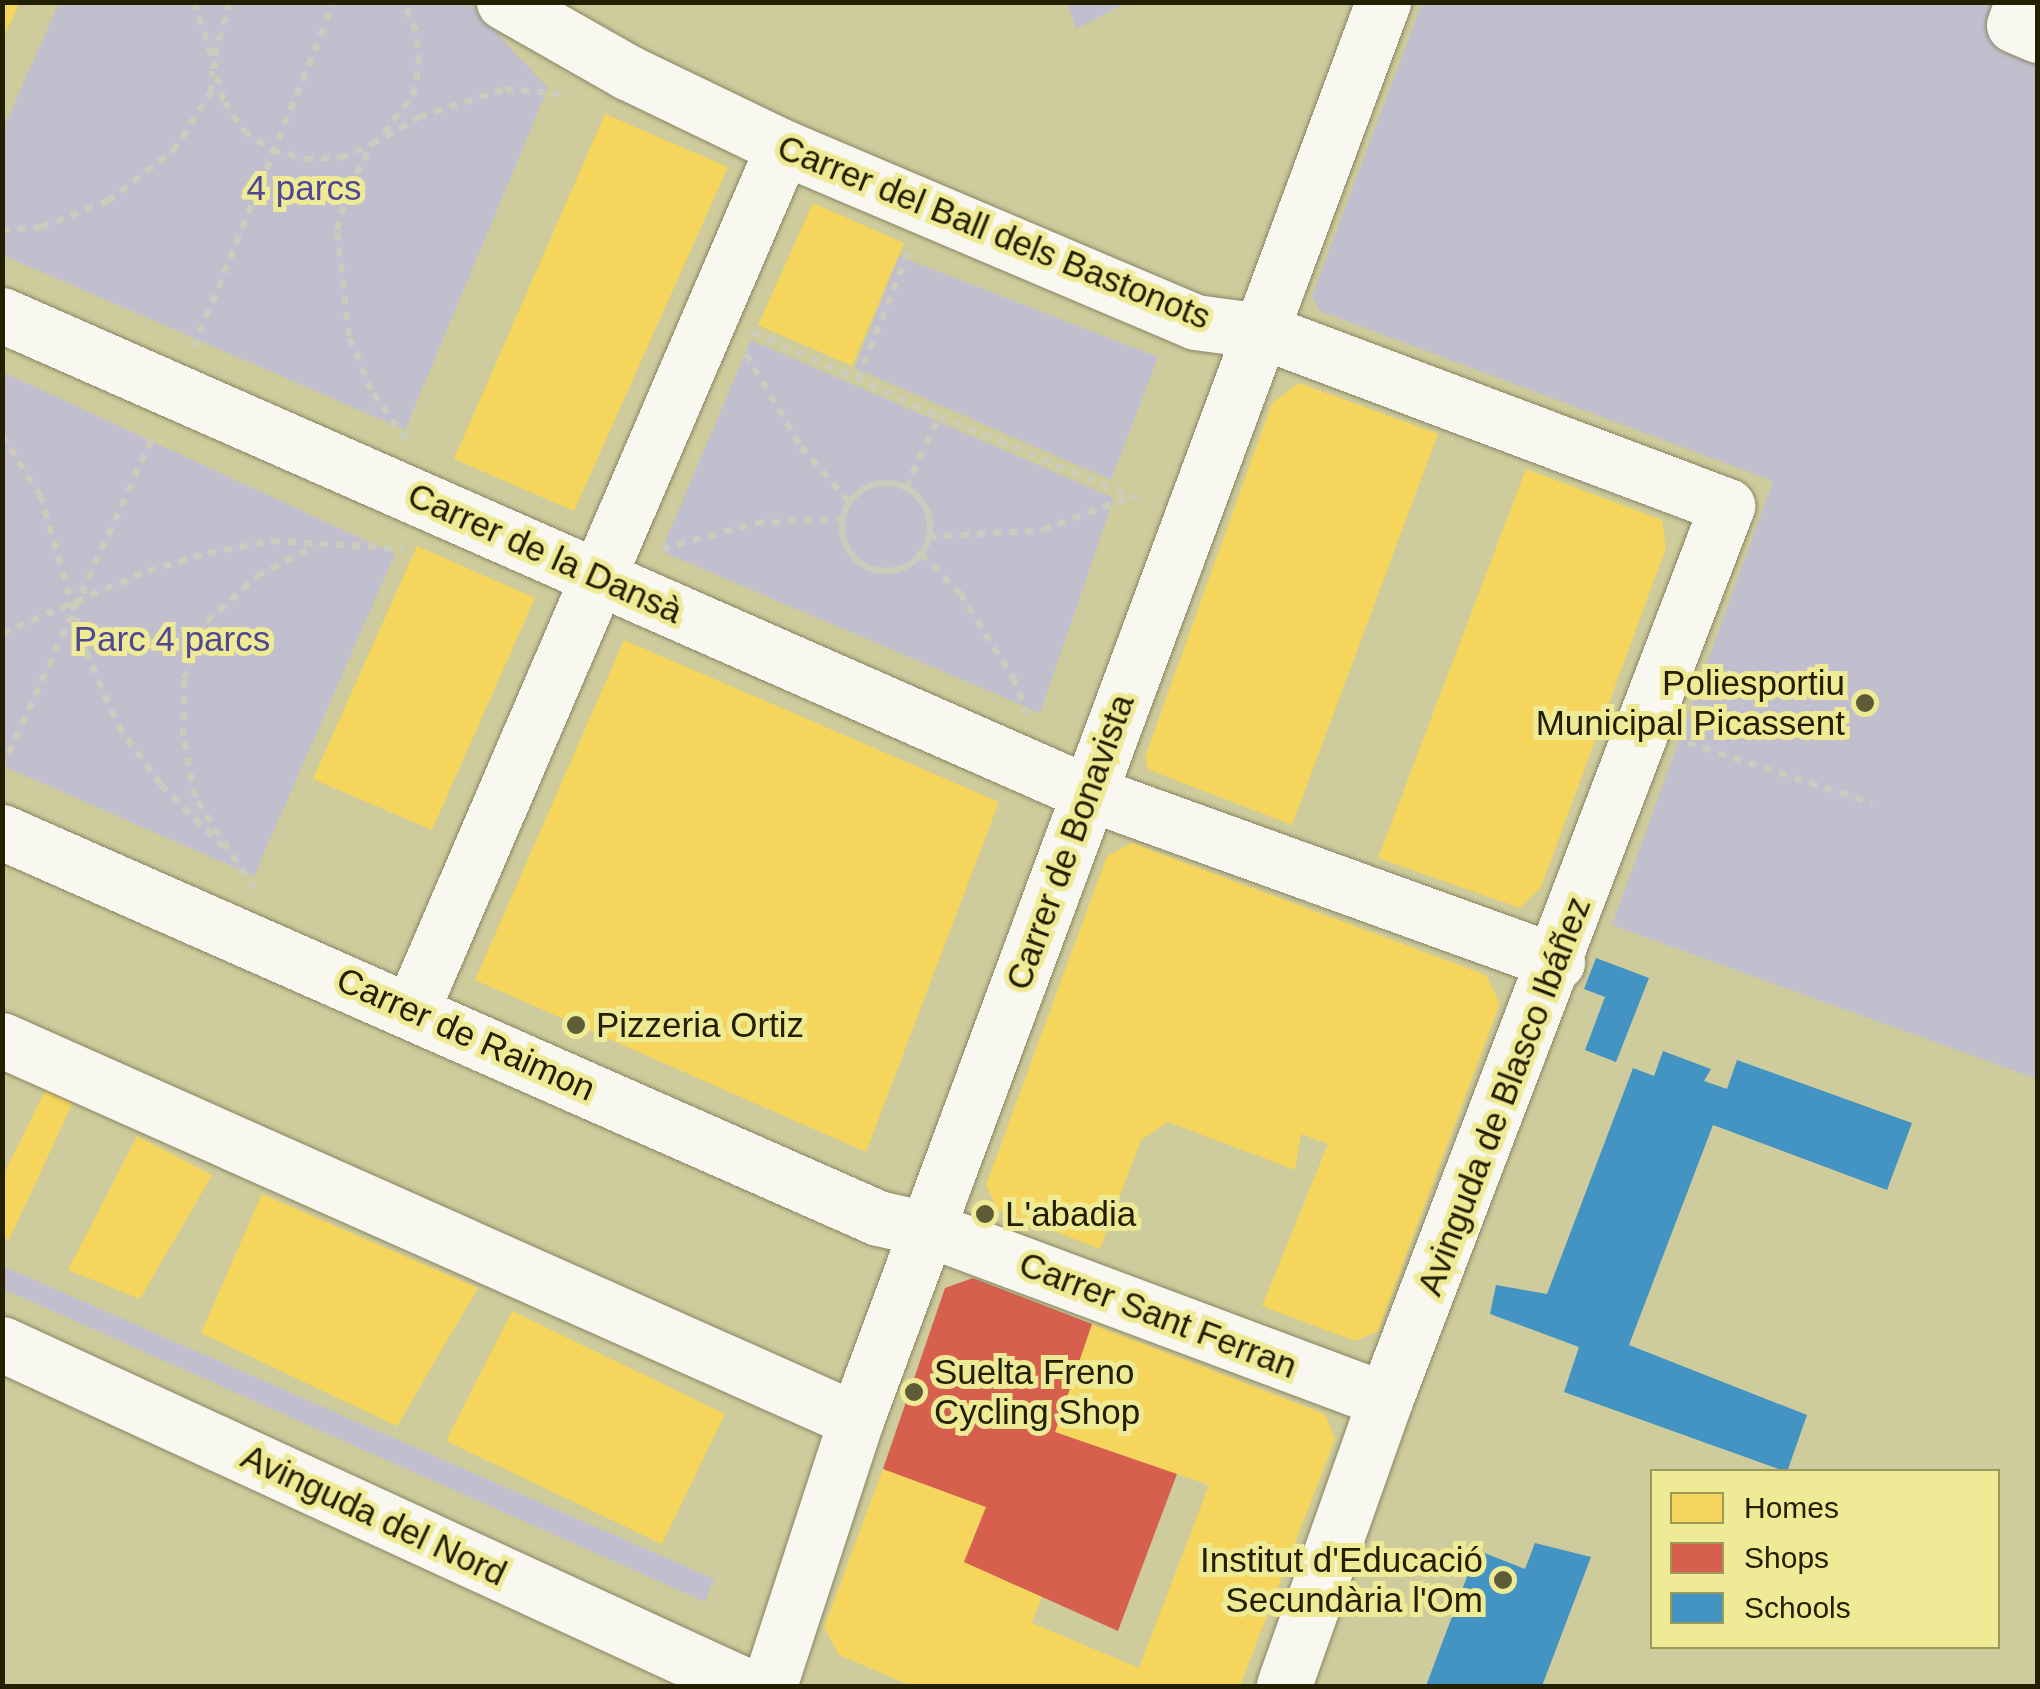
<!DOCTYPE html>
<html>
<head>
<meta charset="utf-8">
<style>
	body { margin:0 }
	#map { position:relative; width:2040px; height:1689px; overflow:hidden; background:#cecb9c; font-family:Helvetica,sans-serif }
	div>[style] { position:absolute }
	[style*='--x'] { left:calc(var(--x)*1px); top:calc(var(--y)*1px); width:calc(var(--w)*1px); rotate:calc(var(--a)*1deg) }
	.green>* { inset:0; background:#c1bfcd }
	.homes>* { inset:0; background:#f6d55c }
	.shops>* { inset:0; background:#d6604d }
	.schools>* { inset:0; background:#4393c3 }
	.path>* { height:6px; margin-top:-3px; transform-origin:0; background:repeating-linear-gradient(90deg,#ccccbd 0 8px,transparent 0 16px) }
	.path>.ring { margin:-3px; padding:0; box-sizing:content-box; background:none; border:6px solid #ccccbd; border-radius:50% }
	.roads { filter:drop-shadow(0 0 2px #888564) drop-shadow(0 0 2px #888564) }
	.minor>* { height:55px; margin:-27.5px; padding:0 27.5px; transform-origin:27.5px; border-radius:27.5px; background:#f8f7f0 }
	.dots>* { width:28px; height:28px; translate:-50% -50%; box-sizing:border-box; border:5px solid #efea95; border-radius:50% }
	span { translate:-50% -50%; white-space:nowrap; text-align:center; line-height:1.15; -webkit-text-stroke:10px #efea95; paint-order:stroke }
	.park-label { font-size:35px; color:#504696 }
	.street-label { font-size:35px; color:#222000 }
	.poi-label { font-size:35px; color:#222000 }
	.right { translate:-100% -50%; text-align:right }
	.left { translate:0 -50%; text-align:left }
	.frame { position:absolute; inset:0; border:5px solid #222000; pointer-events:none }
	.legend { position:absolute; left:1650px; top:1469px; width:350px; height:180px; box-sizing:border-box; background:#efea95; border:2px solid #9d9959; margin:0; padding:12px 18px; list-style:none; font-size:30px; color:#222000 }
	.legend li { display:flex; align-items:center; gap:20px; height:50px }
	.legend b { width:50px; border:2px solid #9d9959 }
</style>
</head>
<body>
<div id="map">
	<div class="green">
		<i style="clip-path:polygon(1067px 2px,1126px 2px,1126px 3px,1076px 29px)"></i>
		<i style="clip-path:polygon(59px 3px,469px 3px,548px 88px,405px 430px,3px 255px,3px 129px)"></i>
		<i style="clip-path:polygon(1422px 3px,2037px 3px,2037px 1079px,1612px 925px,1773px 481px,1320px 311px,1312px 296px)"></i>
		<i style="clip-path:polygon(899px 256px,1158px 357px,1111px 480px,855px 368px)"></i>
		<i style="clip-path:polygon(751px 340px,1114px 498px,1040px 713px,661px 551px)"></i>
		<i style="clip-path:polygon(3px 372px,395px 554px,254px 876px,3px 766px)"></i>
		<i style="clip-path:polygon(3px 1266px,714px 1579px,705px 1602px,3px 1289px)"></i>
	</div>
	<div class="homes">
		<i style="clip-path:polygon(2px 2px,20px 2px,2px 41px)"></i>
		<i style="clip-path:polygon(605px 114px,728px 167px,574px 511px,454px 459px)"></i>
		<i style="clip-path:polygon(813px 203px,904px 243px,852px 366px,758px 325px)"></i>
		<i style="clip-path:polygon(1299px 383px,1438px 434px,1292px 825px,1149px 770px,1145px 757px,1272px 403px)"></i>
		<i style="clip-path:polygon(1526px 469px,1662px 520px,1666px 548px,1541px 887px,1520px 908px,1378px 858px)"></i>
		<i style="clip-path:polygon(417px 546px,535px 598px,432px 830px,313px 779px)"></i>
		<i style="clip-path:polygon(624px 640px,999px 802px,866px 1152px,475px 980px)"></i>
		<i style="clip-path:polygon(1132px 843px,1486px 975px,1500px 1003px,1378px 1331px,1355px 1341px,1262px 1306px,1328px 1144px,1301px 1134px,1295px 1170px,1168px 1122px,1141px 1140px,1100px 1249px,997px 1209px,986px 1185px,1107px 856px)"></i>
		<i style="clip-path:polygon(47px 1087px,75px 1098px,9px 1240px,2px 1237px,2px 1178px)"></i>
		<i style="clip-path:polygon(137px 1136px,212px 1175px,140px 1299px,68px 1270px)"></i>
		<i style="clip-path:polygon(262px 1194px,478px 1288px,397px 1426px,201px 1333px)"></i>
		<i style="clip-path:polygon(512px 1311px,725px 1414px,662px 1544px,446px 1441px)"></i>
		<i style="clip-path:polygon(1092px 1324px,1325px 1414px,1335px 1439px,1240px 1686px,912px 1686px,839px 1655px,824px 1627px,883px 1469px,986px 1507px,964px 1562px,1042px 1597px,1032px 1623px,1139px 1668px,1209px 1485px,1055px 1432px)"></i>
	</div>
	<div class="shops">
		<i style="clip-path:polygon(973px 1278px,1092px 1324px,1055px 1432px,1177px 1474px,1118px 1631px,964px 1562px,986px 1507px,883px 1469px,945px 1288px)"></i>
	</div>
	<div class="schools">
		<i style="clip-path:polygon(1596px 958px,1649px 978px,1616px 1062px,1585px 1050px,1605px 997px,1584px 989px)"></i>
		<i style="clip-path:polygon(1663px 1051px,1711px 1069px,1704px 1081px,1727px 1089px,1737px 1060px,1912px 1123px,1887px 1190px,1713px 1125px,1629px 1345px,1807px 1415px,1787px 1472px,1564px 1392px,1579px 1347px,1490px 1314px,1496px 1285px,1547px 1294px,1633px 1068px,1654px 1076px)"></i>
		<i style="clip-path:polygon(1535px 1543px,1591px 1557px,1542px 1686px,1426px 1686px,1477px 1550px,1525px 1569px)"></i>
	</div>
	<div class="path">
		<i style="--x:194;--y:2;--w:59;--a:72.2"></i>
		<i style="--x:230;--y:2;--w:61;--a:106.1"></i>
		<i style="--x:213;--y:61;--w:42;--a:75"></i>
		<i style="--x:224;--y:102;--w:35;--a:55"></i>
		<i style="--x:244;--y:131;--w:34;--a:34"></i>
		<i style="--x:272;--y:150;--w:34;--a:15"></i>
		<i style="--x:305;--y:159;--w:35;--a:-2"></i>
		<i style="--x:340;--y:158;--w:34;--a:-24"></i>
		<i style="--x:384;--y:133;--w:48;--a:-52.7"></i>
		<i style="--x:413;--y:95;--w:33;--a:-79"></i>
		<i style="--x:419;--y:63;--w:32;--a:-95"></i>
		<i style="--x:416;--y:31;--w:32;--a:-114"></i>
		<i style="--x:2;--y:230;--w:39;--a:-4"></i>
		<i style="--x:41;--y:227;--w:72;--a:-21.2"></i>
		<i style="--x:108;--y:201;--w:82;--a:-37.6"></i>
		<i style="--x:173;--y:151;--w:69;--a:-56.8"></i>
		<i style="--x:211;--y:93;--w:22;--a:-87"></i>
		<i style="--x:753;--y:332;--w:204;--a:24.3"></i>
		<i style="--x:194;--y:347;--w:372;--a:-67.9"></i>
		<i style="--x:746;--y:354;--w:108;--a:59.4"></i>
		<i style="--x:801;--y:447;--w:73;--a:48.9"></i>
		<i style="--x:858;--y:379;--w:139;--a:-68.4"></i>
		<i style="--x:2;--y:435;--w:71;--a:57.7"></i>
		<i style="--x:40;--y:495;--w:163;--a:73.6"></i>
		<i style="--x:86;--y:651;--w:82;--a:66.9"></i>
		<i style="--x:118;--y:726;--w:73;--a:53.9"></i>
		<i style="--x:161;--y:785;--w:95;--a:44.6"></i>
		<i style="--x:406;--y:439;--w:60;--a:-125.5"></i>
		<i style="--x:371;--y:390;--w:58;--a:-112.2"></i>
		<i style="--x:349;--y:336;--w:107;--a:-96.5"></i>
		<i style="--x:337;--y:230;--w:44;--a:-74.1"></i>
		<i style="--x:349;--y:188;--w:50;--a:-62.4"></i>
		<i style="--x:372;--y:144;--w:54;--a:-29.9"></i>
		<i style="--x:419;--y:117;--w:90;--a:-18"></i>
		<i style="--x:505;--y:89;--w:59;--a:4.8"></i>
		<i class="ring" style="left:842px;top:483px;width:82px;height:82px"></i>
		<i style="--x:906;--y:488;--w:79;--a:-65.4"></i>
		<i style="--x:939;--y:416;--w:225;--a:22.7"></i>
		<i style="--x:929;--y:537;--w:114;--a:-3.5"></i>
		<i style="--x:1043;--y:530;--w:94;--a:-20.6"></i>
		<i style="--x:662;--y:549;--w:98;--a:-15.5"></i>
		<i style="--x:756;--y:523;--w:85;--a:-2.7"></i>
		<i style="--x:921;--y:554;--w:55;--a:45"></i>
		<i style="--x:960;--y:593;--w:100;--a:58.1"></i>
		<i style="--x:1013;--y:678;--w:39;--a:69"></i>
		<i style="--x:2;--y:633;--w:159;--a:-23"></i>
		<i style="--x:148;--y:571;--w:63;--a:-16.7"></i>
		<i style="--x:208;--y:553;--w:65;--a:-10.6"></i>
		<i style="--x:272;--y:541;--w:132;--a:3.5"></i>
		<i style="--x:1688;--y:743;--w:194;--a:18.1"></i>
		<i style="--x:2;--y:768;--w:366;--a:-65.5"></i>
		<i style="--x:254;--y:889;--w:109;--a:-122.7"></i>
		<i style="--x:195;--y:797;--w:62;--a:-101.1"></i>
		<i style="--x:183;--y:736;--w:57;--a:-89"></i>
		<i style="--x:184;--y:679;--w:62;--a:-68.4"></i>
		<i style="--x:207;--y:621;--w:67;--a:-42"></i>
		<i style="--x:257;--y:576;--w:65;--a:-27.3"></i>
	</div>
	<div class="roads">
		<div class="minor">
			<i style="--x:504;--y:2;--w:142;--a:29.6"></i>
			<i style="--x:627;--y:72;--w:173;--a:25.7"></i>
			<i style="--x:783;--y:147;--w:448;--a:23"></i>
			<i style="--x:1195;--y:322;--w:68;--a:7.7"></i>
			<i style="--x:1262;--y:331;--w:497;--a:20.6"></i>
			<i style="--x:1727;--y:506;--w:957;--a:110.93"></i>
			<i style="--x:1385;--y:1400;--w:303;--a:109.5"></i>
			<i style="--x:2022;--y:2;--w:24;--a:109"></i>
			<i style="--x:2014;--y:25;--w:26;--a:23"></i>
			<i style="--x:2;--y:315;--w:1184;--a:23.75"></i>
			<i style="--x:1086;--y:792;--w:501;--a:19.85"></i>
			<i style="--x:2;--y:832;--w:957;--a:23.78"></i>
			<i style="--x:878;--y:1218;--w:54;--a:12.8"></i>
			<i style="--x:931;--y:1230;--w:485;--a:20.5"></i>
			<i style="--x:412;--y:1009;--w:938;--a:-66.71"></i>
			<i style="--x:2;--y:1040;--w:935;--a:23.99"></i>
			<i style="--x:2;--y:1344;--w:819;--a:24.69"></i>
			<i style="--x:769;--y:1686;--w:280;--a:-71.9"></i>
			<i style="--x:856;--y:1420;--w:1513;--a:-69.61"></i>
		</div>
	</div>
	<div class="dots">
		<i style="left:1865px;top:703px;background:#5e5c37"></i>
		<i style="left:576px;top:1025px;background:#5e5c37"></i>
		<i style="left:985px;top:1214px;background:#5e5c37"></i>
		<i style="left:914px;top:1392px;background:#5e5c37"></i>
		<i style="left:1503px;top:1580px;background:#5e5c37"></i>
	</div>
	<div class="park-label">
		<span style="left:304px;top:188px">4 parcs</span>
		<span style="left:172px;top:639px">Parc 4 parcs</span>
	</div>
	<div class="street-label">
		<span style="left:994px;top:232px;rotate:22deg">Carrer del Ball dels Bastonots</span>
		<span style="left:545px;top:553px;rotate:24deg">Carrer de la Dansà</span>
		<span style="left:1070px;top:842px;rotate:-70deg">Carrer de Bonavista</span>
		<span style="left:466px;top:1034px;rotate:24deg">Carrer de Raimon</span>
		<span style="left:1504px;top:1096px;rotate:-69deg">Avinguda de Blasco Ibáñez</span>
		<span style="left:1158px;top:1315px;rotate:21deg">Carrer Sant Ferran</span>
		<span style="left:374px;top:1515px;rotate:25deg">Avinguda del Nord</span>
	</div>
	<div class="poi-label">
		<span class="right" style="left:1845px;top:703px">Poliesportiu<br>Municipal Picassent</span>
		<span class="left" style="left:596px;top:1025px">Pizzeria Ortiz</span>
		<span class="left" style="left:1005px;top:1214px">L'abadia</span>
		<span class="left" style="left:934px;top:1392px">Suelta Freno<br>Cycling Shop</span>
		<span class="right" style="left:1483px;top:1580px">Institut d'Educació<br>Secundària l'Om</span>
	</div>
	<div class="frame"></div>
	<ul class="legend">
	<li><b style="height:28px;background:#f6d55c"></b>Homes</li>
	<li><b style="height:28px;background:#d6604d"></b>Shops</li>
	<li><b style="height:28px;background:#4393c3"></b>Schools</li>
	</ul>
</div>
</body>
</html>
